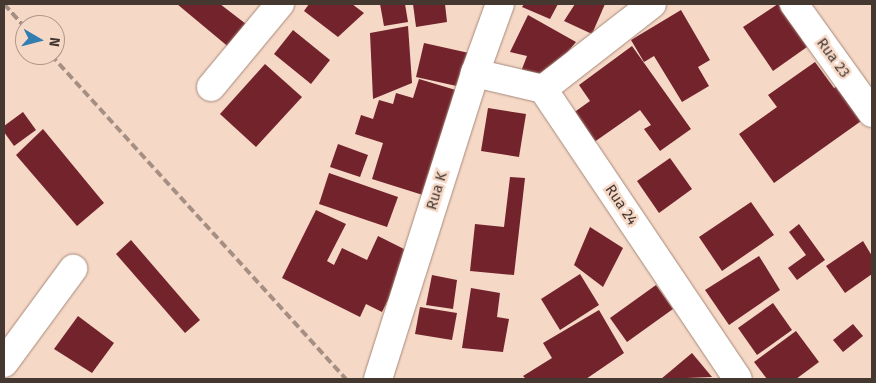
<!DOCTYPE html>
<html>
<head>
<meta charset="utf-8">
<style>
	body { margin:0 }
	#map { position:relative; width:876px; height:383px; overflow:hidden; background:#f6d8c7; font-family:"Fira Sans",sans-serif }
	div>[style] { position:absolute }
	[style*='--x'] { left:calc(var(--x)*1px); top:calc(var(--y)*1px); width:calc(var(--w)*1px); rotate:calc(var(--a)*1deg) }
	.building>* { inset:0; background:#72232c }
	.roads { filter:drop-shadow(0 0 1px #a68a7a) drop-shadow(0 0 1px #a68a7a) }
	.street>* { height:28px; margin:-14px; padding:0 14px; transform-origin:14px; border-radius:14px; background:#fff }
	.rail>* { height:4px; margin-top:-2px; transform-origin:0; background:repeating-linear-gradient(90deg,#a58f82 0 8px,transparent 0 12px) }
	span { translate:-50% -50%; white-space:nowrap; text-align:center; line-height:1.15; -webkit-text-stroke:5px #f6d8c7; paint-order:stroke }
	.street-label { font-size:15px; color:#443831 }
	.frame { position:absolute; inset:0; border:5px solid #443831; pointer-events:none }
	.north { position:absolute; left:15px; top:15px; width:50px; height:50px; box-sizing:border-box; background:#f6d8c7; border:1px solid #af988b; border-radius:50%; rotate:98deg; font-size:14px; font-weight:700; line-height:20px; text-align:center; color:#443831 }
	.north::after { content:''; display:block; margin:auto; width:18px; height:22px; background:#347db1; clip-path:polygon(50% 0,100% 100%,50% 72%,0 100%) }
</style>
</head>
<body>
<div id="map">
	<div class="building">
		<i style="clip-path:polygon(177px 4px,220px 4px,246px 24px,231px 49px)"></i>
		<i style="clip-path:polygon(309px 4px,352px 4px,364px 13px,338px 37px,304px 11px)"></i>
		<i style="clip-path:polygon(380px 4px,405px 4px,408px 22px,384px 26px)"></i>
		<i style="clip-path:polygon(413px 4px,445px 4px,447px 22px,416px 27px)"></i>
		<i style="clip-path:polygon(524px 4px,558px 4px,550px 19px,522px 7px)"></i>
		<i style="clip-path:polygon(575px 4px,605px 4px,592px 34px,564px 21px)"></i>
		<i style="clip-path:polygon(778px 4px,807px 47px,773px 71px,743px 27px)"></i>
		<i style="clip-path:polygon(681px 10px,710px 60px,698px 67px,709px 86px,682px 102px,654px 56px,644px 62px,631px 40px)"></i>
		<i style="clip-path:polygon(528px 15px,576px 42px,543px 81px,520px 74px,527px 56px,510px 52px)"></i>
		<i style="clip-path:polygon(408px 26px,412px 83px,373px 99px,370px 33px)"></i>
		<i style="clip-path:polygon(293px 30px,330px 60px,311px 84px,274px 54px)"></i>
		<i style="clip-path:polygon(424px 43px,469px 53px,461px 87px,416px 77px)"></i>
		<i style="clip-path:polygon(632px 46px,691px 129px,660px 151px,644px 129px,651px 125px,640px 110px,590px 145px,569px 116px,590px 101px,579px 85px)"></i>
		<i style="clip-path:polygon(815px 62px,834px 88px,839px 85px,864px 119px,774px 183px,739px 134px,777px 107px,768px 95px)"></i>
		<i style="clip-path:polygon(265px 64px,302px 97px,256px 147px,220px 114px)"></i>
		<i style="clip-path:polygon(419px 79px,459px 91px,426px 196px,372px 179px,383px 143px,355px 134px,361px 115px,373px 119px,379px 100px,393px 104px,396px 93px,413px 98px)"></i>
		<i style="clip-path:polygon(488px 108px,526px 114px,519px 157px,481px 151px)"></i>
		<i style="clip-path:polygon(23px 112px,36px 130px,14px 146px,4px 132px,4px 126px)"></i>
		<i style="clip-path:polygon(43px 129px,104px 203px,77px 226px,16px 155px)"></i>
		<i style="clip-path:polygon(338px 144px,368px 155px,360px 177px,330px 167px)"></i>
		<i style="clip-path:polygon(670px 158px,692px 189px,659px 213px,637px 181px)"></i>
		<i style="clip-path:polygon(329px 173px,398px 197px,387px 227px,319px 204px)"></i>
		<i style="clip-path:polygon(510px 177px,525px 178px,514px 275px,470px 271px,475px 224px,504px 227px)"></i>
		<i style="clip-path:polygon(751px 202px,774px 235px,722px 271px,699px 237px)"></i>
		<i style="clip-path:polygon(316px 210px,346px 224px,327px 261px,334px 265px,342px 248px,367px 260px,378px 236px,412px 253px,382px 312px,366px 304px,360px 317px,282px 278px)"></i>
		<i style="clip-path:polygon(799px 224px,825px 260px,797px 280px,788px 268px,806px 255px,789px 232px)"></i>
		<i style="clip-path:polygon(590px 227px,623px 248px,603px 287px,574px 265px)"></i>
		<i style="clip-path:polygon(131px 240px,200px 320px,185px 333px,116px 254px)"></i>
		<i style="clip-path:polygon(863px 241px,872px 256px,872px 274px,845px 293px,826px 266px)"></i>
		<i style="clip-path:polygon(759px 256px,780px 290px,729px 325px,705px 290px)"></i>
		<i style="clip-path:polygon(580px 274px,599px 305px,560px 330px,541px 299px)"></i>
		<i style="clip-path:polygon(432px 275px,457px 280px,453px 309px,426px 305px)"></i>
		<i style="clip-path:polygon(656px 285px,673px 309px,627px 342px,610px 318px)"></i>
		<i style="clip-path:polygon(471px 288px,500px 293px,497px 317px,509px 319px,503px 352px,462px 348px)"></i>
		<i style="clip-path:polygon(773px 303px,792px 330px,757px 355px,738px 328px)"></i>
		<i style="clip-path:polygon(420px 307px,457px 313px,452px 340px,415px 334px)"></i>
		<i style="clip-path:polygon(599px 310px,624px 353px,586px 379px,526px 379px,523px 376px,552px 358px,543px 343px)"></i>
		<i style="clip-path:polygon(78px 316px,114px 343px,92px 373px,54px 349px)"></i>
		<i style="clip-path:polygon(853px 324px,863px 336px,843px 352px,833px 340px)"></i>
		<i style="clip-path:polygon(796px 331px,819px 362px,796px 379px,767px 379px,754px 362px)"></i>
		<i style="clip-path:polygon(692px 353px,712px 377px,661px 379px)"></i>
	</div>
	<div class="roads">
		<div class="street">
			<i style="--x:794;--y:4;--w:134;--a:54.4"></i>
			<i style="--x:475;--y:73;--w:70;--a:13.2"></i>
			<i style="--x:543;--y:89;--w:349;--a:56.1"></i>
			<i style="--x:211;--y:87;--w:108;--a:-50.3"></i>
			<i style="--x:543;--y:89;--w:138;--a:-37.9"></i>
			<i style="--x:4;--y:363;--w:117;--a:-53.7"></i>
			<i style="--x:378;--y:379;--w:321;--a:-72.4"></i>
			<i style="--x:475;--y:73;--w:73;--a:-70.1"></i>
		</div>
	</div>
	<div class="rail">
		<i style="--x:4;--y:4;--w:31;--a:48"></i>
		<i style="--x:51;--y:55;--w:438;--a:47.7"></i>
	</div>
	<div class="street-label">
		<span style="left:833px;top:58px;rotate:54deg">Rua 23</span>
		<span style="left:437px;top:191px;rotate:-73deg">Rua K</span>
		<span style="left:621px;top:205px;rotate:56deg">Rua 24</span>
	</div>
	<div class="frame"></div>
	<div class="north">N</div>
</div>
</body>
</html>
